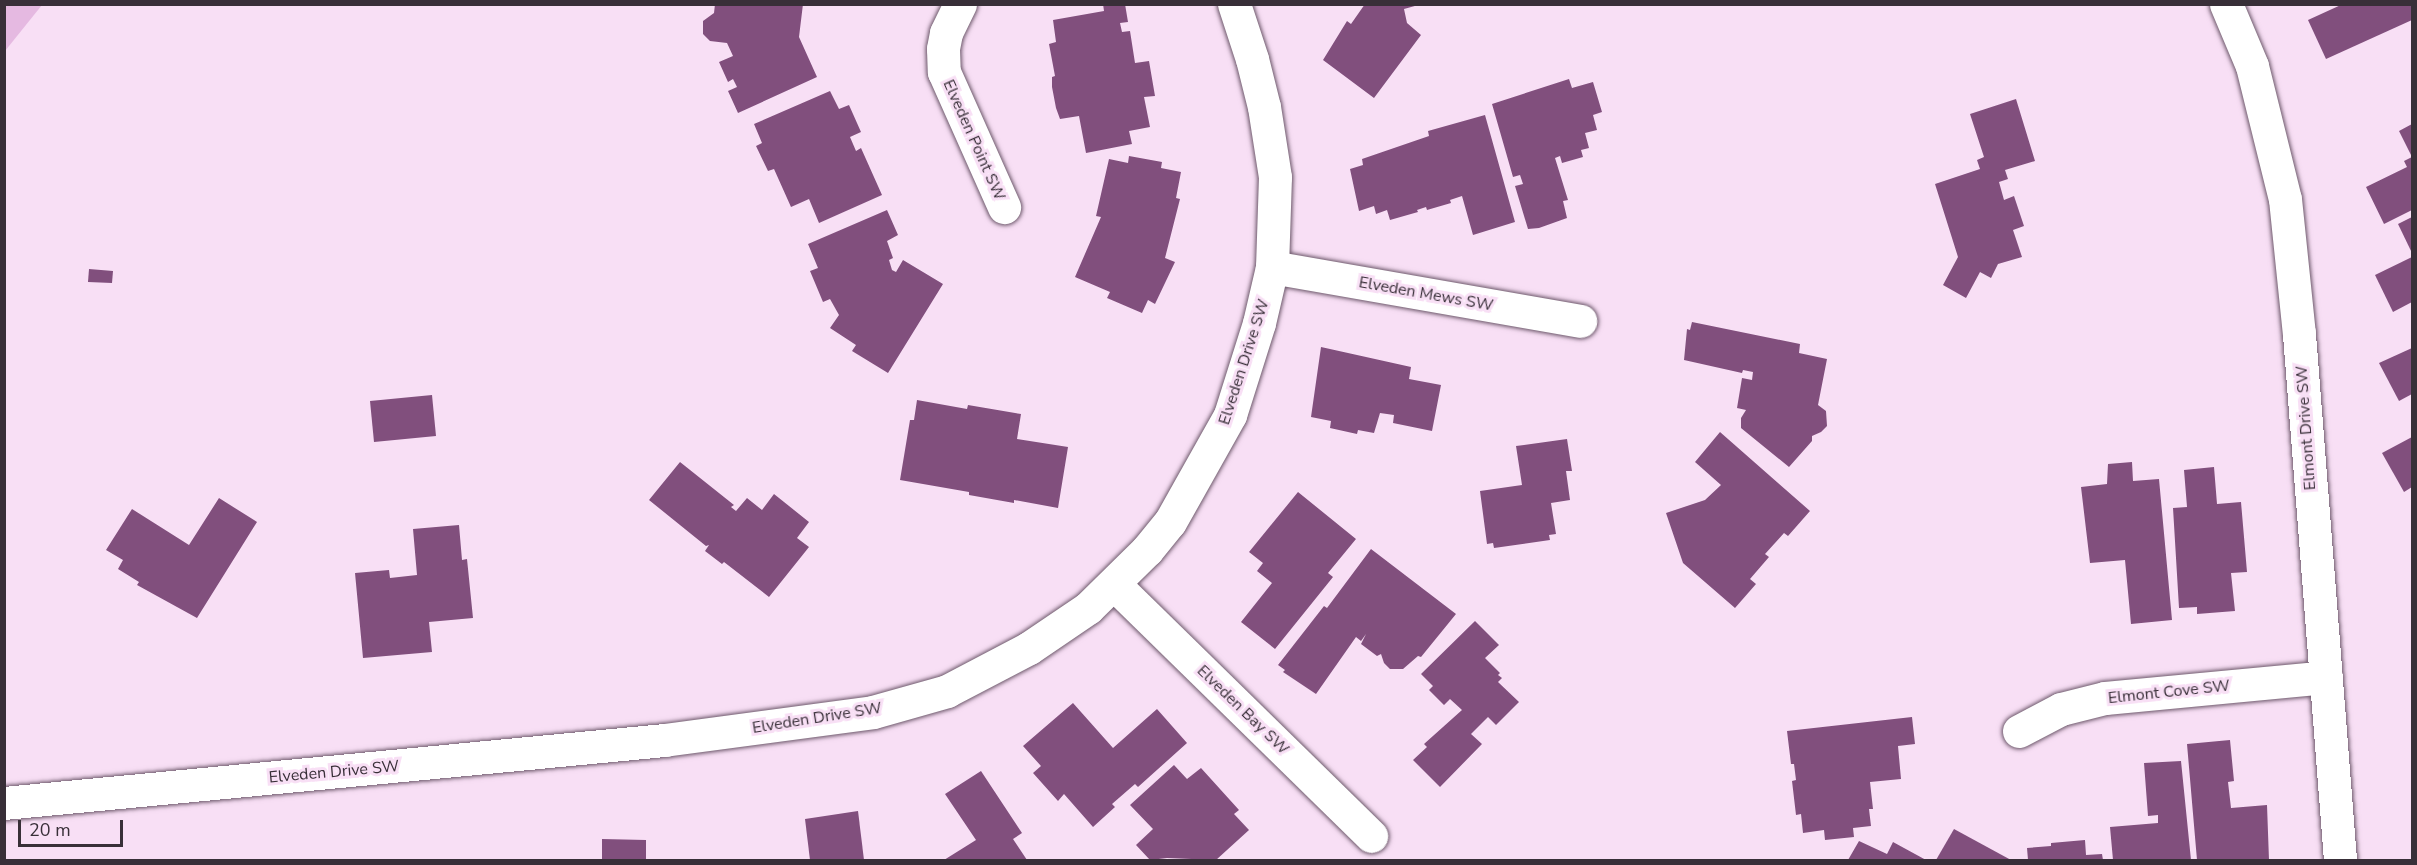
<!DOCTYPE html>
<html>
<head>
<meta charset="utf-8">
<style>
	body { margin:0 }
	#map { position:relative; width:2417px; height:865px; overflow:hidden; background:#f8dff5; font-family:"Nunito Sans",sans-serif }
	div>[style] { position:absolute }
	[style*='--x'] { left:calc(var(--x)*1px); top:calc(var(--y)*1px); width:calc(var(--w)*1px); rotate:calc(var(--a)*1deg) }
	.green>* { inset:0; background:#e5b9e1 }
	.building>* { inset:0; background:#814f7d }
	.roads { filter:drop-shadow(0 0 2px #6e596c) drop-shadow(0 0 2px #6e596c) }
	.minor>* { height:33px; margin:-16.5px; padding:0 16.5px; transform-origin:16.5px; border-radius:16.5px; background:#fff }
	span { translate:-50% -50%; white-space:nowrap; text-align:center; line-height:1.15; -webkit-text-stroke:6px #f8dff5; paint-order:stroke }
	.street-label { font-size:16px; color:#382f38 }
	.frame { position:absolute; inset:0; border:6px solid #382f38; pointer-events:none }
	.scale { position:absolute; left:18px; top:820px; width:105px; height:27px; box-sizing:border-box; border:3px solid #382f38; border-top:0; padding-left:8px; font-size:18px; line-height:21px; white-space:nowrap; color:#382f38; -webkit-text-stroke:4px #f8dff5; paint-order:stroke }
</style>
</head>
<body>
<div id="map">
	<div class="green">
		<i style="clip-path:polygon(5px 4px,42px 5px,5px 51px,4px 5px)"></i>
	</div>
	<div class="building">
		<i style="clip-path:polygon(715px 4px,803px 4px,799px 37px,817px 77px,738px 113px,728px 91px,737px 87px,733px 79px,728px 82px,719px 62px,733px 56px,727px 43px,710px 41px,703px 34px,703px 21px,714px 13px)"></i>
		<i style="clip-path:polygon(1103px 4px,1125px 4px,1128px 22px,1120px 23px,1122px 32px,1130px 31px,1135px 63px,1149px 61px,1155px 96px,1144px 97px,1150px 127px,1129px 131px,1132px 144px,1086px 153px,1079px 116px,1060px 119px,1056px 108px,1052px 87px,1052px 77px,1055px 76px,1049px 44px,1056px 42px,1053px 20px,1104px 11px)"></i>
		<i style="clip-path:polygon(1365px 4px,1422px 4px,1404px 9px,1407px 23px,1421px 35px,1374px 98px,1323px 60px,1347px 21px,1351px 24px)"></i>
		<i style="clip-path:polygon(2343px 4px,2412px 4px,2412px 20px,2326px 59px,2308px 20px)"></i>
		<i style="clip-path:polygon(1569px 79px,1572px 88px,1593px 82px,1602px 112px,1593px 115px,1597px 130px,1585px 133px,1589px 148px,1581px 150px,1583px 157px,1562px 163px,1560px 156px,1555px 158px,1568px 200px,1563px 201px,1567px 218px,1539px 228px,1528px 229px,1515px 186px,1523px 184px,1520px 175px,1513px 177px,1492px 104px)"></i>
		<i style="clip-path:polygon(830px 91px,839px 109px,849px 105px,861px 132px,850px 137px,856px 151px,861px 148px,882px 195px,819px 223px,809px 199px,791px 207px,774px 169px,768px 171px,756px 146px,762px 143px,754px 124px)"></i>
		<i style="clip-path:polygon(2016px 99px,2035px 161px,2005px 170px,2008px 179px,1999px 182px,2004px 200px,2014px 196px,2024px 226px,2013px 230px,2022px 257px,1998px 264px,1991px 278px,1980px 272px,1966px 298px,1943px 285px,1958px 257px,1935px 184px,1980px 169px,1977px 160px,1984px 157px,1970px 114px)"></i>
		<i style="clip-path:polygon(1485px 115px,1515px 222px,1473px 235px,1462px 196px,1450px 200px,1451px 203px,1427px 210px,1426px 207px,1417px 210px,1418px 212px,1390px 220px,1387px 210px,1376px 214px,1374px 206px,1359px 211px,1350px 169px,1363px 165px,1362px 159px,1429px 136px,1428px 131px)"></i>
		<i style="clip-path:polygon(2412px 124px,2412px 210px,2384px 224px,2366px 187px,2407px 167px,2404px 161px,2412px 157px,2399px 131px)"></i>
		<i style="clip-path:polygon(1129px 156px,1162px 162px,1161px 168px,1181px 172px,1176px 198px,1180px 199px,1165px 258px,1175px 262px,1155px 304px,1148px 300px,1142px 313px,1107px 298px,1110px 292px,1075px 277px,1101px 217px,1096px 216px,1109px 159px,1128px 163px)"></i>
		<i style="clip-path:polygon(887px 210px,898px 235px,887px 241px,893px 258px,889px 260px,892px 270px,896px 272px,903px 260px,943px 284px,888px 373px,852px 351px,856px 345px,830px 328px,839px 315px,830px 299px,823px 302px,810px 271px,818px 268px,808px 244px)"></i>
		<i style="clip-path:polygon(2412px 217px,2412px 253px,2398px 224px)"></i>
		<i style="clip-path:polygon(2412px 257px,2412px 302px,2393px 312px,2375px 275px)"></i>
		<i style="clip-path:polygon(89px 269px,113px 271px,112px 283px,88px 282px)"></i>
		<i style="clip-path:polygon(1692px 322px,1800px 344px,1799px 353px,1827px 359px,1818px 405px,1826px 411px,1827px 426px,1821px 432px,1812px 436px,1812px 441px,1789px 467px,1741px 428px,1741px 418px,1746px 410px,1737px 408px,1742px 378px,1752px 380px,1753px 372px,1743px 370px,1742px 373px,1684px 360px,1687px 329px,1690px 330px)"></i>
		<i style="clip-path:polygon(1321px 347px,1411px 367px,1409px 379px,1441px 385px,1432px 431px,1393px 423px,1394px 415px,1380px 413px,1374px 433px,1358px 430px,1357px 434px,1330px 428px,1331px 421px,1311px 417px)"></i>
		<i style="clip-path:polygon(2412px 348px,2412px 394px,2399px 401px,2379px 363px)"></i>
		<i style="clip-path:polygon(432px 395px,436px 436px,374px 442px,370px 401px)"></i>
		<i style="clip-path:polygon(917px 400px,967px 409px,968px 405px,1021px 414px,1017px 439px,1068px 447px,1058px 508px,1014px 500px,1014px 503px,969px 495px,969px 492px,900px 480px,910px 420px,914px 420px)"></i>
		<i style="clip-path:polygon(1720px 432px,1810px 511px,1788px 536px,1784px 533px,1765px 554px,1769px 557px,1750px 579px,1756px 584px,1735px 608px,1683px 563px,1666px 513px,1705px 500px,1721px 485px,1695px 462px)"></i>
		<i style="clip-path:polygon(2412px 437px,2412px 487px,2404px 492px,2382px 453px)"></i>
		<i style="clip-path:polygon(1567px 439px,1572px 471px,1566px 471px,1570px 500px,1551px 503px,1556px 534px,1549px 535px,1550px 540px,1494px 548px,1493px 543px,1487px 544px,1480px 491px,1522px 485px,1516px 446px)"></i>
		<i style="clip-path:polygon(680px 462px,734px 505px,731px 507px,736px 511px,747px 498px,762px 510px,774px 494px,809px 522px,797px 538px,809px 547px,769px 597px,724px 562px,722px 564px,705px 551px,709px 545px,706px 546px,649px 500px)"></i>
		<i style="clip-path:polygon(2132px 462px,2133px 481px,2159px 479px,2172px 620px,2131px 624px,2125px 560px,2090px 563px,2081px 487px,2107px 484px,2108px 464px)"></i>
		<i style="clip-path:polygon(2214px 467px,2217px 504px,2241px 502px,2247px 572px,2231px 573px,2235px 611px,2197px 614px,2197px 607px,2179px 608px,2173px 508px,2187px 507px,2184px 470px)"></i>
		<i style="clip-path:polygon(1298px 492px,1356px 539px,1328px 573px,1333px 577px,1275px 649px,1241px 622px,1272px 583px,1257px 571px,1263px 563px,1249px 552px)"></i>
		<i style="clip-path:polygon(219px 498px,257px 522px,197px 618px,137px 585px,139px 582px,118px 569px,123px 560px,106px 550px,132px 509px,189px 545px)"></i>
		<i style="clip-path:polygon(459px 525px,462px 560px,467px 559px,473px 618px,429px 622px,432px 652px,363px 658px,355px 573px,389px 570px,390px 578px,417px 575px,413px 529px)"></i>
		<i style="clip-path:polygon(1371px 549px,1456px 614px,1421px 657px,1418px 656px,1403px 669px,1390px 669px,1384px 663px,1381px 654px,1377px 656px,1361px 644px,1366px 634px,1361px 641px,1356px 637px,1316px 694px,1283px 672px,1285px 670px,1278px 665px,1324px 606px,1327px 608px)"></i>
		<i style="clip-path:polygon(1475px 621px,1499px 645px,1485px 658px,1500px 673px,1498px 675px,1502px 678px,1498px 682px,1519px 702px,1496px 725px,1488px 717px,1471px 734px,1482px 744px,1440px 787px,1413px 760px,1427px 747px,1424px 744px,1462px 710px,1450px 699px,1444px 705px,1429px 690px,1433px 686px,1421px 674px)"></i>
		<i style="clip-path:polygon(1073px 703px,1113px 748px,1157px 709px,1187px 743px,1138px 787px,1135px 784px,1112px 804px,1115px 807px,1093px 827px,1064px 794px,1058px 801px,1033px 773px,1041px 766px,1023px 746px)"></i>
		<i style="clip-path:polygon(1912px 717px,1915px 744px,1898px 746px,1901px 779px,1870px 782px,1873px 809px,1869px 809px,1871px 826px,1853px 828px,1854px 837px,1825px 840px,1824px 830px,1803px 833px,1801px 814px,1796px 815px,1792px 781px,1796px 780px,1794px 764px,1791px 764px,1787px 731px)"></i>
		<i style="clip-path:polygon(2230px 740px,2234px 781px,2228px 782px,2231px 808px,2267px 805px,2269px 860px,2197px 860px,2187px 744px)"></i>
		<i style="clip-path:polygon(2181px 761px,2191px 860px,2113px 860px,2110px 827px,2158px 823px,2158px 815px,2148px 816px,2144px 763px)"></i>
		<i style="clip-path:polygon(1174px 765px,1187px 779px,1201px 768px,1239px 810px,1234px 814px,1249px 830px,1216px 860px,1167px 858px,1150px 860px,1136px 845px,1153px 829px,1130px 805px)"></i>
		<i style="clip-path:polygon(981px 771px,1022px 833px,1013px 839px,1027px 860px,944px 860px,976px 840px,945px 794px)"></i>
		<i style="clip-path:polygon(858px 811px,864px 860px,810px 860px,805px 819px)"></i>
		<i style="clip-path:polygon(1954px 829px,2011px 860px,1936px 860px)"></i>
		<i style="clip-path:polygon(602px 839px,646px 840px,646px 860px,602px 860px)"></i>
		<i style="clip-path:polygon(2085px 840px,2086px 855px,2102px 854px,2103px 860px,2028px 860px,2027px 848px,2051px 846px,2051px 843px)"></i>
		<i style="clip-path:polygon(1859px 841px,1887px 854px,1893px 842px,1926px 860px,1848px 860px)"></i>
	</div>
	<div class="roads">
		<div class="minor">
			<i style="--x:960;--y:4;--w:32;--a:116"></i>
			<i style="--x:946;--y:33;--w:16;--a:101"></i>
			<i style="--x:943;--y:49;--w:23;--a:88"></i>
			<i style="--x:944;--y:72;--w:148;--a:66"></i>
			<i style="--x:2226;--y:4;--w:67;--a:67.2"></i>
			<i style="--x:2252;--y:66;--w:137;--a:76.1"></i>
			<i style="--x:2285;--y:199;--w:136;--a:84.1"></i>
			<i style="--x:2299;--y:334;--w:528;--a:85.54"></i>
			<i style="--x:1272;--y:267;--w:313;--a:9.9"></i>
			<i style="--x:1114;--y:584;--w:360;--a:44.4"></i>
			<i style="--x:2019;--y:731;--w:47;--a:-27.6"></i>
			<i style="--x:2061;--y:709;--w:45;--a:-14"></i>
			<i style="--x:2105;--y:698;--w:222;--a:-5.4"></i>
			<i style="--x:4;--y:803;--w:663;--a:-5.45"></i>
			<i style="--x:664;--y:740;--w:211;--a:-7.6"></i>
			<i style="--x:873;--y:712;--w:77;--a:-15.8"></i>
			<i style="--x:947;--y:691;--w:93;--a:-27.7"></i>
			<i style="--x:1029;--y:648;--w:71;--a:-34.1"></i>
			<i style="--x:1088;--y:608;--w:83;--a:-44.5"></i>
			<i style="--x:1147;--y:550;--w:36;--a:-51"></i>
			<i style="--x:1170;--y:522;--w:123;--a:-60.7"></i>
			<i style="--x:1230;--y:415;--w:96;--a:-72.5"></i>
			<i style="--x:1259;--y:323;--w:57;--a:-76.9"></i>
			<i style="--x:1272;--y:267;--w:90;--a:-88.1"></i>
			<i style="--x:1275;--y:177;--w:71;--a:-98.9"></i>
			<i style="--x:1264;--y:107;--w:49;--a:-104"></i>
			<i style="--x:1252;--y:59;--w:58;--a:-108.1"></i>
		</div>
	</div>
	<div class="street-label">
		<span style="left:974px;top:140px;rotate:66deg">Elveden Point SW</span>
		<span style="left:1426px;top:294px;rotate:10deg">Elveden Mews SW</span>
		<span style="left:1244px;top:362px;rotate:-72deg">Elveden Drive SW</span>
		<span style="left:2306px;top:428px;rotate:-94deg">Elmont Drive SW</span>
		<span style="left:2169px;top:692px;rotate:-6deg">Elmont Cove SW</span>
		<span style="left:1243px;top:710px;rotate:44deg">Elveden Bay SW</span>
		<span style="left:817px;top:718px;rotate:-9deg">Elveden Drive SW</span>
		<span style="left:334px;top:772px;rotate:-5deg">Elveden Drive SW</span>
	</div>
	<div class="frame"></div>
	<div class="scale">20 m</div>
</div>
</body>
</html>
